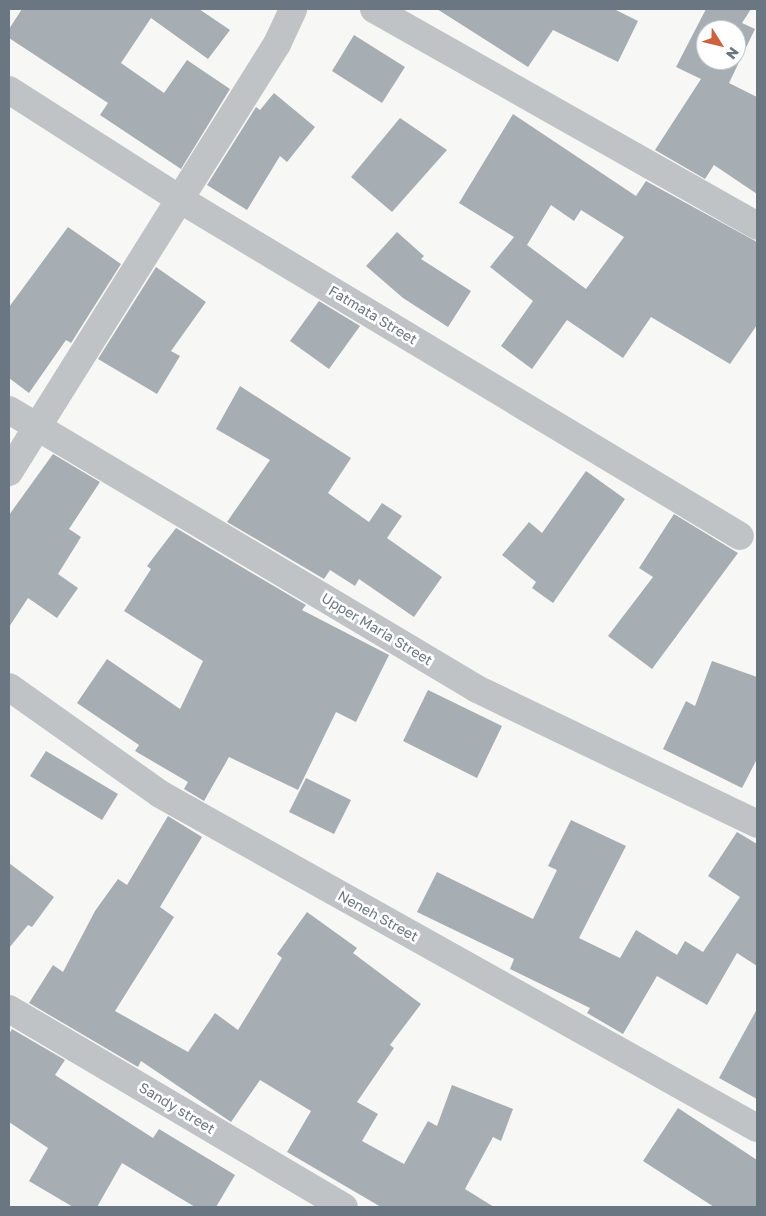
<!DOCTYPE html>
<html>
<head>
<meta charset="utf-8">
<style>
	body { margin:0 }
	#map { position:relative; width:766px; height:1216px; overflow:hidden; background:#f7f7f5; font-family:"Golos Text",sans-serif }
	div>[style] { position:absolute }
	[style*='--x'] { left:calc(var(--x)*1px); top:calc(var(--y)*1px); width:calc(var(--w)*1px); rotate:calc(var(--a)*1deg) }
	.building>* { inset:0; background:#a7aeb3 }
	.minor>* { height:28px; margin:-14px; padding:0 14px; transform-origin:14px; border-radius:14px; background:#bfc3c6 }
	span { translate:-50% -50%; white-space:nowrap; text-align:center; line-height:1.15; -webkit-text-stroke:5px #fff; paint-order:stroke }
	.street-label { font-size:14px; color:#6a7782 }
	.frame { position:absolute; inset:0; border:10px solid #6a7782; pointer-events:none }
	.north { position:absolute; left:696px; top:20px; width:50px; height:50px; box-sizing:border-box; background:#fff; border:1px solid #c3c9cd; border-radius:50%; rotate:126deg; font-size:14px; font-weight:700; line-height:20px; text-align:center; color:#6a7782 }
	.north::after { content:''; display:block; margin:auto; width:18px; height:22px; background:#ce623e; clip-path:polygon(50% 0,100% 100%,50% 72%,0 100%) }
</style>
</head>
<body>
<div id="map">
	<div class="building">
		<i style="clip-path:polygon(22px 9px,199px 9px,230px 30px,208px 59px,151px 18px,121px 63px,164px 93px,187px 60px,230px 89px,181px 169px,100px 115px,108px 103px,9px 38px,9px 29px)"></i>
		<i style="clip-path:polygon(437px 9px,614px 9px,638px 21px,618px 62px,553px 30px,528px 67px)"></i>
		<i style="clip-path:polygon(evenodd,706px 9px,751px 9px,742px 23px,755px 29px,729px 83px,757px 97px,757px 194px,714px 165px,705px 179px,655px 150px,701px 79px,676px 67px,706px 9px,706px 30px,736px 30px,736px 60px,706px 60px,706px 30px)"></i>
		<i style="clip-path:polygon(354px 35px,405px 67px,382px 103px,332px 71px)"></i>
		<i style="clip-path:polygon(274px 93px,315px 127px,287px 162px,280px 156px,247px 210px,207px 185px,256px 107px,260px 110px)"></i>
		<i style="clip-path:polygon(evenodd,513px 114px,636px 196px,646px 181px,757px 242px,757px 325px,730px 364px,651px 317px,623px 358px,567px 320px,532px 369px,501px 346px,533px 301px,490px 267px,514px 237px,459px 203px,513px 114px,551px 205px,574px 221px,581px 210px,624px 237px,586px 289px,527px 245px,551px 205px)"></i>
		<i style="clip-path:polygon(400px 118px,447px 150px,392px 212px,351px 177px)"></i>
		<i style="clip-path:polygon(68px 227px,121px 264px,71px 343px,66px 340px,29px 393px,9px 378px,9px 307px)"></i>
		<i style="clip-path:polygon(397px 232px,424px 256px,421px 259px,471px 291px,448px 327px,403px 298px,366px 266px)"></i>
		<i style="clip-path:polygon(156px 267px,206px 302px,171px 351px,180px 356px,157px 394px,98px 359px)"></i>
		<i style="clip-path:polygon(319px 301px,360px 326px,329px 369px,290px 341px)"></i>
		<i style="clip-path:polygon(240px 386px,351px 458px,328px 493px,369px 522px,382px 503px,402px 516px,387px 538px,442px 577px,414px 617px,359px 579px,355px 586px,330px 570px,324px 579px,227px 522px,270px 460px,216px 429px)"></i>
		<i style="clip-path:polygon(53px 454px,100px 482px,69px 529px,81px 537px,58px 574px,78px 588px,57px 618px,28px 598px,9px 627px,9px 515px)"></i>
		<i style="clip-path:polygon(586px 471px,625px 499px,553px 603px,532px 588px,536px 582px,502px 555px,529px 522px,542px 533px)"></i>
		<i style="clip-path:polygon(674px 514px,738px 553px,652px 669px,608px 636px,653px 577px,639px 568px)"></i>
		<i style="clip-path:polygon(176px 528px,306px 605px,302px 610px,389px 655px,356px 722px,336px 712px,298px 790px,229px 757px,204px 801px,184px 789px,188px 782px,135px 751px,139px 745px,77px 703px,107px 659px,180px 709px,203px 661px,124px 611px,151px 569px,147px 566px)"></i>
		<i style="clip-path:polygon(712px 661px,757px 677px,757px 759px,742px 788px,663px 749px,686px 701px,695px 706px)"></i>
		<i style="clip-path:polygon(428px 690px,502px 726px,477px 778px,403px 741px)"></i>
		<i style="clip-path:polygon(46px 751px,118px 794px,102px 820px,30px 776px)"></i>
		<i style="clip-path:polygon(306px 778px,351px 800px,334px 834px,289px 812px)"></i>
		<i style="clip-path:polygon(168px 816px,202px 837px,160px 907px,174px 917px,115px 1011px,188px 1052px,215px 1013px,238px 1030px,282px 958px,277px 954px,307px 912px,357px 948px,353px 953px,421px 1004px,390px 1045px,394px 1048px,357px 1102px,378px 1114px,362px 1141px,404px 1164px,428px 1121px,437px 1126px,452px 1085px,513px 1109px,501px 1141px,493px 1137px,465px 1189px,494px 1207px,381px 1207px,287px 1152px,311px 1111px,260px 1080px,231px 1122px,141px 1061px,138px 1067px,29px 1003px,53px 965px,63px 972px,95px 911px,118px 879px,127px 885px)"></i>
		<i style="clip-path:polygon(571px 820px,626px 846px,579px 938px,620px 958px,636px 930px,677px 955px,685px 941px,703px 952px,740px 897px,708px 876px,737px 832px,757px 844px,757px 966px,737px 953px,707px 1005px,657px 976px,623px 1034px,587px 1013px,590px 1008px,510px 969px,514px 959px,417px 912px,437px 872px,533px 919px,557px 870px,548px 866px)"></i>
		<i style="clip-path:polygon(9px 863px,54px 897px,32px 927px,28px 925px,9px 948px)"></i>
		<i style="clip-path:polygon(757px 1009px,757px 1099px,719px 1078px)"></i>
		<i style="clip-path:polygon(12px 1029px,65px 1060px,55px 1075px,153px 1138px,159px 1129px,235px 1175px,216px 1207px,195px 1207px,122px 1163px,97px 1207px,73px 1207px,29px 1181px,48px 1148px,9px 1122px,9px 1034px)"></i>
		<i style="clip-path:polygon(678px 1108px,757px 1160px,757px 1207px,714px 1207px,643px 1161px)"></i>
	</div>
	<div class="minor">
		<i style="--x:374;--y:9;--w:440;--a:29.5"></i>
		<i style="--x:9;--y:90;--w:204;--a:32.6"></i>
		<i style="--x:181;--y:200;--w:652;--a:31.01"></i>
		<i style="--x:9;--y:410;--w:545;--a:30.8"></i>
		<i style="--x:477;--y:689;--w:311;--a:25.7"></i>
		<i style="--x:9;--y:472;--w:505;--a:-57.95"></i>
		<i style="--x:277;--y:44;--w:38;--a:-65"></i>
		<i style="--x:9;--y:687;--w:185;--a:35.3"></i>
		<i style="--x:160;--y:794;--w:684;--a:29.23"></i>
		<i style="--x:9;--y:1009;--w:389;--a:30.6"></i>
	</div>
	<div class="street-label">
		<span style="left:373px;top:315px;rotate:31deg">Fatmata Street</span>
		<span style="left:377px;top:629px;rotate:31deg">Upper Maria Street</span>
		<span style="left:378px;top:916px;rotate:29deg">Neneh Street</span>
		<span style="left:177px;top:1108px;rotate:31deg">Sandy street</span>
	</div>
	<div class="frame"></div>
	<div class="north">N</div>
</div>
</body>
</html>
